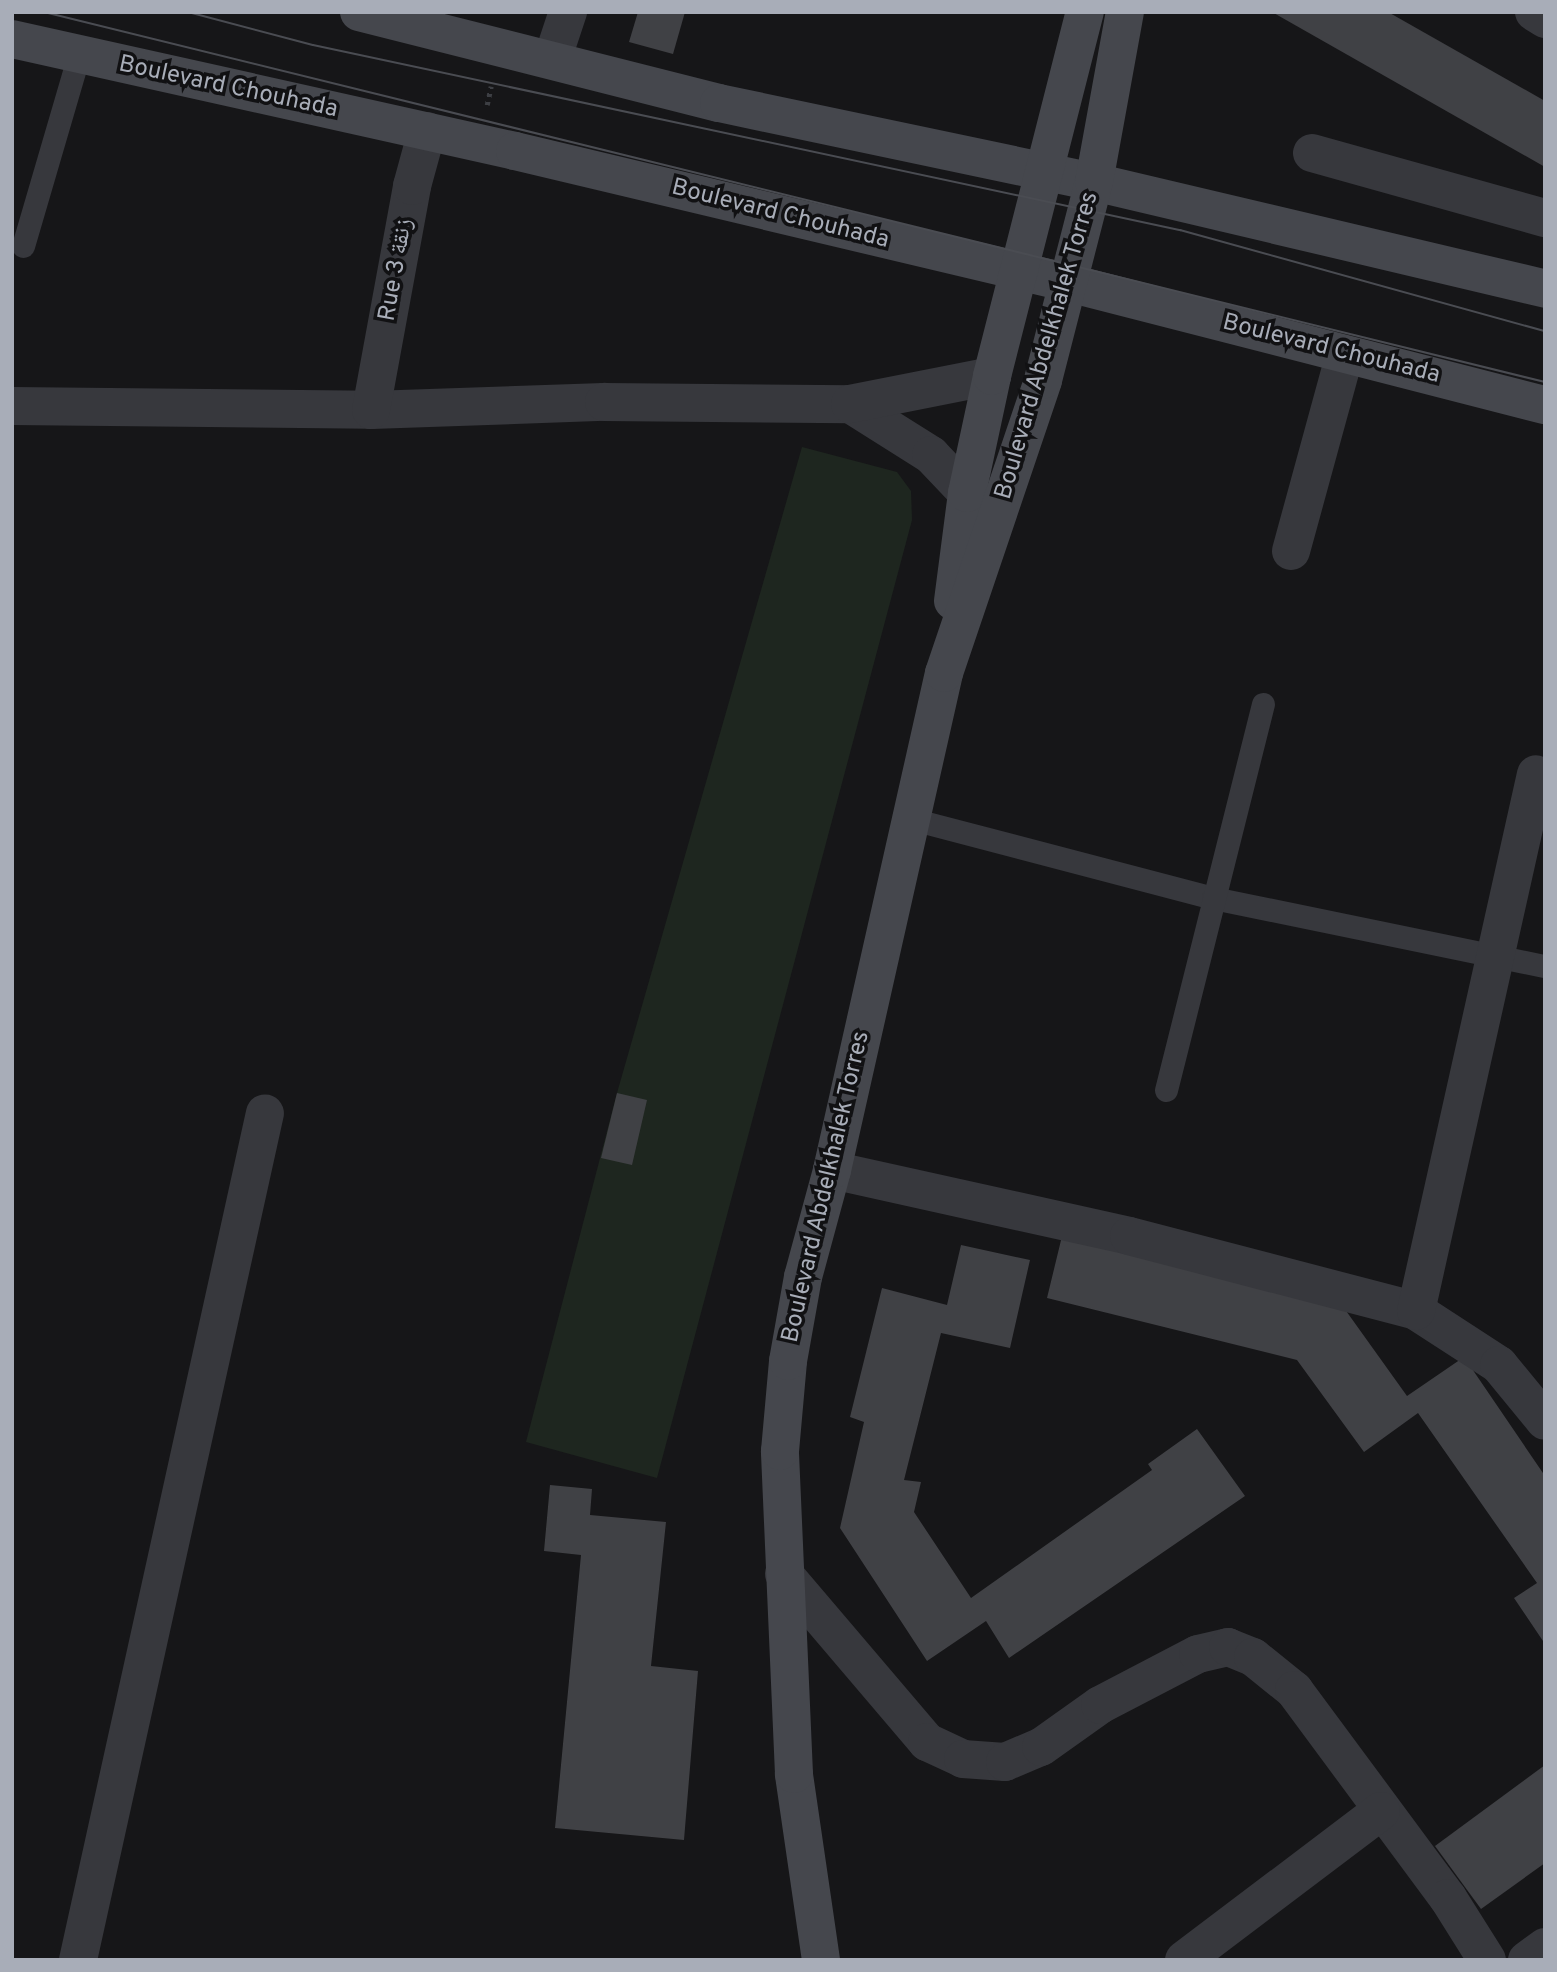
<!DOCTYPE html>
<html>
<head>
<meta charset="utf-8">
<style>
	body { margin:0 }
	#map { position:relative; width:1557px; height:1972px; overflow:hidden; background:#161618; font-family:Overpass,"Noto Naskh Arabic",sans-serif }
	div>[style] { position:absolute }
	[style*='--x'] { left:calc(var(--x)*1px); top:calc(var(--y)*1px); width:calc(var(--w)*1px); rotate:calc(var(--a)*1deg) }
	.green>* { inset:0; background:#1e261f }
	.building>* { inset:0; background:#404145 }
	.path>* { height:4.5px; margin-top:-2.25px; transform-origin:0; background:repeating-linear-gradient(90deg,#3d3f44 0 3.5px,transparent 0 8.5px) }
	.lane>* { height:23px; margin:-11.5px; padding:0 11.5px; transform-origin:11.5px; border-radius:11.5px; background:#37383d }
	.street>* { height:38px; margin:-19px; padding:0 19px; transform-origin:19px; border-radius:19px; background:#37383d }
	.secondary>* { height:38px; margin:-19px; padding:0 19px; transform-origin:19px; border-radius:19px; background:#45474d }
	.tram>* { height:2px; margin:-1px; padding:0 1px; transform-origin:1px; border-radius:1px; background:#4a4c52 }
	span { translate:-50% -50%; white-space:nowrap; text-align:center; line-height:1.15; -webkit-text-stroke:7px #111113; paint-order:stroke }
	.street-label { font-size:24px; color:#a8adb8 }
	.frame { position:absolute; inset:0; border:14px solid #a8adb8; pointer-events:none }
</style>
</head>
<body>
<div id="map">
	<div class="green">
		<i style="clip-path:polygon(802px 447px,897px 472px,911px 491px,912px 520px,657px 1478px,526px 1442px,617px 1093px)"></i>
	</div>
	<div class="building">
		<i style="clip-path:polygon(638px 12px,685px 12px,673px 54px,629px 42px)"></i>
		<i style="clip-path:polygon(1272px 12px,1388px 12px,1545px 101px,1545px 167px)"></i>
		<i style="clip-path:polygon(617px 1093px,647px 1100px,632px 1165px,601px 1158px)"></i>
		<i style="clip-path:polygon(1063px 1232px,1339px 1301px,1407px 1396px,1464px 1357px,1545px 1476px,1545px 1644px,1514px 1598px,1537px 1583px,1418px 1413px,1364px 1452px,1297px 1360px,1047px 1298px)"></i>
		<i style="clip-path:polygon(961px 1245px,1030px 1260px,1010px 1348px,941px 1333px,904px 1480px,921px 1482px,914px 1512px,971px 1598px,1152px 1470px,1148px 1464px,1197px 1429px,1245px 1496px,1009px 1658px,986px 1621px,927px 1661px,840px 1528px,864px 1422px,850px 1417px,882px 1288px,947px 1305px)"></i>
		<i style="clip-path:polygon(550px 1485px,592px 1489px,590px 1515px,666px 1522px,651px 1666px,698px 1671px,684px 1840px,555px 1828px,581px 1555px,544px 1551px)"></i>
		<i style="clip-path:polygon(1545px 1765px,1545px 1863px,1481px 1909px,1435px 1846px)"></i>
	</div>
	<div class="path">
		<i style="--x:487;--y:105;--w:19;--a:-78"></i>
	</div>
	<div class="lane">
		<i style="--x:23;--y:246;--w:199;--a:-73.7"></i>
		<i style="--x:908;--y:818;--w:315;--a:14.7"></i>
		<i style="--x:1213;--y:898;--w:339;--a:11.6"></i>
		<i style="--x:1166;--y:1090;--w:398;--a:-75.9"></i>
	</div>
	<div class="street">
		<i style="--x:1534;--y:12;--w:13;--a:32"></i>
		<i style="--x:552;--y:60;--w:51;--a:-71.6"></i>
		<i style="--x:1312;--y:153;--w:242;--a:15.6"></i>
		<i style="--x:850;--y:404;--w:96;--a:32.2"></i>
		<i style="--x:931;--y:455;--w:52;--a:46.5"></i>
		<i style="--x:12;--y:406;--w:359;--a:0.6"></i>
		<i style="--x:371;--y:410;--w:233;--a:-2"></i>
		<i style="--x:604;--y:402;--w:246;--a:0.5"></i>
		<i style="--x:850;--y:404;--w:145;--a:-11.2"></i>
		<i style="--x:371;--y:410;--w:228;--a:-79.6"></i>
		<i style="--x:412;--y:186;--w:57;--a:-74.7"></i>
		<i style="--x:1291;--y:551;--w:204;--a:-74.7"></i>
		<i style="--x:832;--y:1170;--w:304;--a:12.5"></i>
		<i style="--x:1129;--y:1236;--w:297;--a:14.6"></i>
		<i style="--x:1416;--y:1311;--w:99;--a:33"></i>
		<i style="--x:1499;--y:1365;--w:72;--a:50.6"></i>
		<i style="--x:1416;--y:1311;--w:550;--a:-77.4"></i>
		<i style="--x:784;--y:1574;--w:221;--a:49.6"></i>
		<i style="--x:927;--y:1742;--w:40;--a:25"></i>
		<i style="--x:963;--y:1759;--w:42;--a:4.1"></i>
		<i style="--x:1005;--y:1762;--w:39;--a:-23"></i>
		<i style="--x:1041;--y:1747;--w:72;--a:-35.4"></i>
		<i style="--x:1100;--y:1705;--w:110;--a:-27.5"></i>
		<i style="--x:1198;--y:1654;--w:31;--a:-13"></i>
		<i style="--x:1228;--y:1647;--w:27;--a:22"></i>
		<i style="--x:1253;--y:1657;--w:53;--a:38.8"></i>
		<i style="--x:1294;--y:1690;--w:259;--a:53.5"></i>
		<i style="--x:1448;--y:1898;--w:73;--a:57.8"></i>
		<i style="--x:78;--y:1960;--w:867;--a:-77.55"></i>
		<i style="--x:1184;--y:1960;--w:247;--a:-37.1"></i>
		<i style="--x:1527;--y:1960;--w:22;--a:-36"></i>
	</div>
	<div class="secondary">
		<i style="--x:359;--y:12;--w:371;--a:14.2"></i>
		<i style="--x:719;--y:103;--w:383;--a:11.9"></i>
		<i style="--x:1094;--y:182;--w:464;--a:13.3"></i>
		<i style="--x:12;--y:39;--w:515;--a:12.55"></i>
		<i style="--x:515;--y:151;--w:570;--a:13.4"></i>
		<i style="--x:1069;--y:283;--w:491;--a:14.4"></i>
		<i style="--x:953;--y:601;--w:109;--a:-82.6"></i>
		<i style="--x:967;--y:493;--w:120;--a:-77.9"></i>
		<i style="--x:992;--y:376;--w:376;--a:-75.7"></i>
		<i style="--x:821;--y:1960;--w:188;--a:-98.3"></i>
		<i style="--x:794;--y:1774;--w:323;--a:-92.5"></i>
		<i style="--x:780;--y:1451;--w:90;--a:-84.9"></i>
		<i style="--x:788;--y:1361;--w:85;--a:-79.9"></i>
		<i style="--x:803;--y:1277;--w:111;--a:-74.8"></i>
		<i style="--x:832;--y:1170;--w:509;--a:-77.3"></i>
		<i style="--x:944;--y:673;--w:309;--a:-71.3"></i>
		<i style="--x:1043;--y:380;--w:204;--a:-75.6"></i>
		<i style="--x:1094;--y:182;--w:173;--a:-79.7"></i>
	</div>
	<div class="tram">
		<i style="--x:44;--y:12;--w:1546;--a:13.85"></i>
		<i style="--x:188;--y:12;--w:129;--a:14.8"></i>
		<i style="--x:313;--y:45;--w:887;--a:12.05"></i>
		<i style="--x:1180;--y:230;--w:379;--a:15.5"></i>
	</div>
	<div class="street-label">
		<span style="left:228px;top:88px;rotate:12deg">Boulevard Chouhada</span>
		<span style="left:780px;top:215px;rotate:14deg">Boulevard Chouhada</span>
		<span style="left:397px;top:270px;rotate:-80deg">Rue 3 زنقة</span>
		<span style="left:1048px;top:346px;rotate:-74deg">Boulevard Abdelkhalek Torres</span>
		<span style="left:1331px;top:350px;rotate:14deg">Boulevard Chouhada</span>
		<span style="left:827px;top:1187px;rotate:-77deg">Boulevard Abdelkhalek Torres</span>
	</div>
	<div class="frame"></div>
</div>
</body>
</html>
